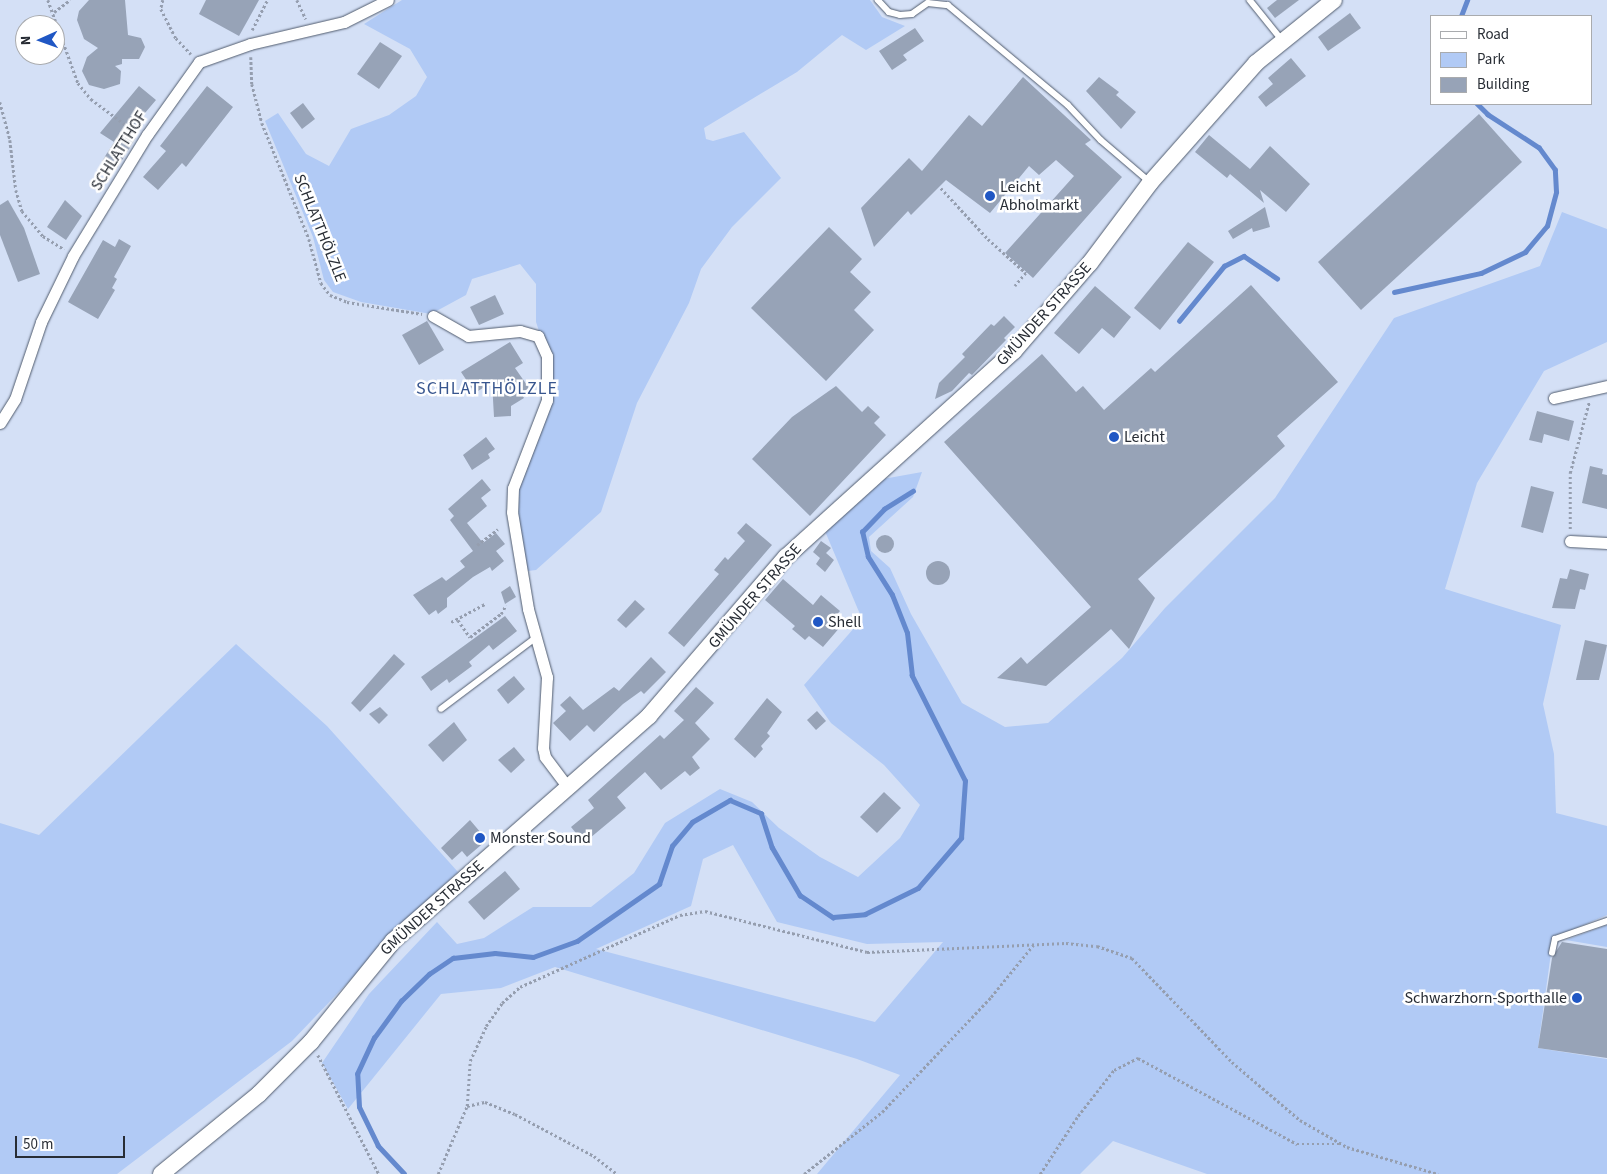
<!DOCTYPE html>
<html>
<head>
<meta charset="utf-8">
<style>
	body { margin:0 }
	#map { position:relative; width:1607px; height:1174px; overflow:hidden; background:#d4e0f6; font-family:"Source Sans 3",sans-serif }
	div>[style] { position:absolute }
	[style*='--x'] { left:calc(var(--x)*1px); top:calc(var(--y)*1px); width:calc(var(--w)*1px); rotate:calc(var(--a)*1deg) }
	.green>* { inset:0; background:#b1caf5 }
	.stream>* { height:4.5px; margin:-2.25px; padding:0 2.25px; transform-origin:2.25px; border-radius:2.25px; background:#6489ce }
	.building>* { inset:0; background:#97a3b7 }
	.round { border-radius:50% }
	.path>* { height:2.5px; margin-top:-1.25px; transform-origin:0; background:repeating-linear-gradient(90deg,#959eaf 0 2.5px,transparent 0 5px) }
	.roads { filter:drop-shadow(0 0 1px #505b6d) drop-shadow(0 0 1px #505b6d) }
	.lane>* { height:5.5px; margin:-2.75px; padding:0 2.75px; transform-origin:2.75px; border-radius:2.75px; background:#fff }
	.street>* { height:11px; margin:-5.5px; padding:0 5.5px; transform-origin:5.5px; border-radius:5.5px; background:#fff }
	.secondary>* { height:16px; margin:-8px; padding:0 8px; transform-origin:8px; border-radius:8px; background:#fff }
	.dots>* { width:14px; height:14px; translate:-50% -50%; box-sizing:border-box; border:2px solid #fff; border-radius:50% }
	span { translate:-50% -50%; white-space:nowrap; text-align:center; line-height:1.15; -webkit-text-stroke:5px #fff; paint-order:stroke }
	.street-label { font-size:16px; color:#282d35 }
	.poi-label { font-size:16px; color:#282d35 }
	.left { translate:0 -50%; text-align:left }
	.right { translate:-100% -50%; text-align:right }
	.neighbourhood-label { font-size:18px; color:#37558e; letter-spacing:1px }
	.legend { position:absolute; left:1430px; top:15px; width:162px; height:90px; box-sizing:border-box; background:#fff; border:1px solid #a9abae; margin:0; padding:6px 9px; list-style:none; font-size:15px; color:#282d35 }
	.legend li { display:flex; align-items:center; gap:10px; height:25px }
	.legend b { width:25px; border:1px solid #a9abae }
	.north { position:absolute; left:15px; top:15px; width:50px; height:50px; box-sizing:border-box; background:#fff; border:1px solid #a9abae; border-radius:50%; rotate:268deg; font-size:14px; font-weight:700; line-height:20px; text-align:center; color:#282d35 }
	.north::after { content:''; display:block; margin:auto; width:18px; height:22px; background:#2057c4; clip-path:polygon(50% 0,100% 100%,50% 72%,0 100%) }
	.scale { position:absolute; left:15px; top:1136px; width:110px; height:22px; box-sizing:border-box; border:2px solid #282d35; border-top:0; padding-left:6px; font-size:15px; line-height:18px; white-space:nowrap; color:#282d35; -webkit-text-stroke:4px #fff; paint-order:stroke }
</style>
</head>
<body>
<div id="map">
	<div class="green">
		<i style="clip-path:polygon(402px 0,870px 0,882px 17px,905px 26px,866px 50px,842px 35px,797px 72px,704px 128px,706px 139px,713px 141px,744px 132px,781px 178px,732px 227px,701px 269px,689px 303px,637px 403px,601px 512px,536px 570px,528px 571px,521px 553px,517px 517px,519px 480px,550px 407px,552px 369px,536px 322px,536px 284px,520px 264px,472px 279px,466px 295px,431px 314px,361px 302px,333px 292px,324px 280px,313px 237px,265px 121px,278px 113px,306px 154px,329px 166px,351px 129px,389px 115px,416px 96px,427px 77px,410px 49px,364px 24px)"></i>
		<i style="clip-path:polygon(evenodd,1562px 212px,1607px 229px,1607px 342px,1544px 371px,1477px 483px,1445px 589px,1561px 625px,1543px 704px,1554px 754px,1556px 813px,1607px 826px,1607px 915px,1553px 938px,1538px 1048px,1607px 1059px,1607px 1174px,1207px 1174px,1113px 1141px,1080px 1174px,817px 1174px,900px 1075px,857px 1059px,555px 967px,501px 988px,441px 994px,348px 1109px,322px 1063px,369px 994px,437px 922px,457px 944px,484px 938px,533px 907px,591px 907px,634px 873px,665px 823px,720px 789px,752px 802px,779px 828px,820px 857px,858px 877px,900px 838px,920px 805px,884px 765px,831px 723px,804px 685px,862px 619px,822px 524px,883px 479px,922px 472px,913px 497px,869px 537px,871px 551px,890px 568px,911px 614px,962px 703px,1005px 727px,1048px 723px,1122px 658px,1165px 608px,1275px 498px,1394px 318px,1540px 266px,1562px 212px,733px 845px,777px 922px,867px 944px,943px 942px,875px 1022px,596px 949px,691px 906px,703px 859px,733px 845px)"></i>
		<i style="clip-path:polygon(236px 644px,327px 726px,458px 872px,422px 905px,292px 1041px,117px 1174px,0 1174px,0 823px,39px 835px)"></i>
		<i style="clip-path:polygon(1607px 925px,1607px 947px,1566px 940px)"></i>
	</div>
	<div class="stream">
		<i style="--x:1461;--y:16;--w:17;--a:-69"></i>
		<i style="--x:1394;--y:292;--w:89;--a:-12.3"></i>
		<i style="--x:1481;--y:273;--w:49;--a:-25.5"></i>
		<i style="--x:1525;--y:252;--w:34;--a:-50"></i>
		<i style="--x:1547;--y:226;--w:35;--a:-75"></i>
		<i style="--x:1556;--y:192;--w:22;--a:-93"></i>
		<i style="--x:1555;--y:170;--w:27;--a:-126"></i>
		<i style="--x:1539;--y:148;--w:61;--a:-147.1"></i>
		<i style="--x:1488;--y:115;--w:16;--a:-135"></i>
		<i style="--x:1179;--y:321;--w:71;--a:-50.7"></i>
		<i style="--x:1224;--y:266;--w:22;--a:-27"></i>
		<i style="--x:1244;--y:256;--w:40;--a:34"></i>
		<i style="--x:404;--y:1174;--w:38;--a:-133"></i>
		<i style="--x:378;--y:1146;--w:43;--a:-116"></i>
		<i style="--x:359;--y:1107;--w:33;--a:-93"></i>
		<i style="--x:357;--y:1074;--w:40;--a:-65"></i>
		<i style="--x:374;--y:1038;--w:46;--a:-53.9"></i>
		<i style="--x:401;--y:1001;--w:39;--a:-44"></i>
		<i style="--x:429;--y:974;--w:29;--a:-34"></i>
		<i style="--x:453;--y:958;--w:42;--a:-6.8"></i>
		<i style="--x:495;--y:953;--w:38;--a:6"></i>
		<i style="--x:533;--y:957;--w:47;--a:-20"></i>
		<i style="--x:577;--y:941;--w:100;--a:-34.8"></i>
		<i style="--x:659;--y:884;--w:40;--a:-71.1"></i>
		<i style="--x:672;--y:846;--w:31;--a:-50"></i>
		<i style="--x:692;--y:822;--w:44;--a:-30.1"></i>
		<i style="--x:730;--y:800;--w:34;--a:23"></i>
		<i style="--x:761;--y:813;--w:36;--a:72"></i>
		<i style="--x:772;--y:847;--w:56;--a:59.7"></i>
		<i style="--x:800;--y:895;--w:40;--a:34"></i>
		<i style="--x:833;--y:917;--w:32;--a:-5"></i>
		<i style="--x:865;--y:914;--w:59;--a:-26.1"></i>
		<i style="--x:918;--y:888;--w:66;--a:-49.3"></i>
		<i style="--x:961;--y:838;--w:57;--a:-86"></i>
		<i style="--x:965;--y:781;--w:118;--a:-116.8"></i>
		<i style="--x:912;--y:676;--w:43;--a:-96.6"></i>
		<i style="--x:907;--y:633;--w:41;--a:-111.5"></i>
		<i style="--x:892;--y:595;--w:45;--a:-122.3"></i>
		<i style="--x:868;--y:557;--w:26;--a:-103"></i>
		<i style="--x:862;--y:532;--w:32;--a:-46"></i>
		<i style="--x:884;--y:509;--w:34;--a:-32"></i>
	</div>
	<div class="building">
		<i style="clip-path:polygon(89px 0,125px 0,128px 35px,141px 38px,145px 47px,139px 59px,122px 59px,122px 64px,115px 66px,121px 71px,120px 84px,104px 89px,89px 85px,82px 71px,87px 57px,98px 48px,84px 39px,77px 20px,79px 11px)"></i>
		<i style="clip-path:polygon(206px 0,259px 0,239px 36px,199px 14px)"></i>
		<i style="clip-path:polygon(1277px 0,1299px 0,1275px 18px,1267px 8px)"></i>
		<i style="clip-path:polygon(1350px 13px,1361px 28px,1328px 51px,1318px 37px)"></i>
		<i style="clip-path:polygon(915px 28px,924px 41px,903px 55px,907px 60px,892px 70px,879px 51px)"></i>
		<i style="clip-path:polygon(380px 42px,402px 56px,379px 89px,357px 74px)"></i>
		<i style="clip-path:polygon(1291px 58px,1306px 76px,1266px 107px,1258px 97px,1273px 84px,1268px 78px)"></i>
		<i style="clip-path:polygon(1023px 77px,1091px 140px,1085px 144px,1122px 177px,1033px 278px,1005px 253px,1074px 176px,1056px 160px,1039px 175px,1029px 166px,990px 213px,946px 180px,911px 215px,908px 211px,874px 247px,861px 208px,909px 158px,922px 171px,969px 115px,982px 126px)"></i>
		<i style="clip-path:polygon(1099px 77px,1119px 92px,1116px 95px,1136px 112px,1121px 129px,1086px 91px)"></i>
		<i style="clip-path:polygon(139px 86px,156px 100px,128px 133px,136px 138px,116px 170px,102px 161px,114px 142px,100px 133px)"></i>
		<i style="clip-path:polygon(207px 86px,233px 107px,186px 167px,182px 163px,158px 190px,143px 177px,166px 151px,160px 146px)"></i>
		<i style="clip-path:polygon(303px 103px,315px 119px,302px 129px,290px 113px)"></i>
		<i style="clip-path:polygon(1479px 114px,1522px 162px,1361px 310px,1318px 262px)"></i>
		<i style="clip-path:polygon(1209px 135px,1250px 169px,1270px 146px,1310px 184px,1286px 212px,1260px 190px,1264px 203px,1230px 174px,1227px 178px,1195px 152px)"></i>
		<i style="clip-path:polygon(8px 200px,24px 228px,40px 274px,18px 282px,0 235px,0 205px)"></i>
		<i style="clip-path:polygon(65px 200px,82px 216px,66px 240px,47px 227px)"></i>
		<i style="clip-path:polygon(1265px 207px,1270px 227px,1253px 232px,1252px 228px,1233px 239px,1228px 231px)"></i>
		<i style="clip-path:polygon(829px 227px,862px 259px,850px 272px,871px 292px,854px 310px,874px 330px,826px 381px,751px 308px)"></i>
		<i style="clip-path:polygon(119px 239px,131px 246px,114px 277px,117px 279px,112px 288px,115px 290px,98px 319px,68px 302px,103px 240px,115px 247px)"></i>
		<i style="clip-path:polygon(1188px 242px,1214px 262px,1160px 330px,1134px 308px)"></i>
		<i style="clip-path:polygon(1251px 285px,1338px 382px,1277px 436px,1285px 446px,1138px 579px,1155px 598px,1129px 649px,1111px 629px,1046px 686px,997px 678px,1021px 657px,1027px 664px,1091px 607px,944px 442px,1042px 354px,1076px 392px,1083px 386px,1104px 410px,1151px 368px,1155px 372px)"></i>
		<i style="clip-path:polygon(1095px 286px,1131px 317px,1114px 338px,1102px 328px,1079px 354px,1054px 333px)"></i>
		<i style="clip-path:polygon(495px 295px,504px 314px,479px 325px,470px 307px)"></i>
		<i style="clip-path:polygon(1004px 316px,1015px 327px,1004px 338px,1006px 340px,972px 375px,969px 373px,952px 391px,935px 399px,939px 383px,965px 357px,962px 354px,991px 324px,994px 326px)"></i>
		<i style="clip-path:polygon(427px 321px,444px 350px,419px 365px,402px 335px)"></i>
		<i style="clip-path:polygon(510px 342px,523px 363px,515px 368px,529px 388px,521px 393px,524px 398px,511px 406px,511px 416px,494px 417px,492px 382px,475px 393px,461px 372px)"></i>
		<i style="clip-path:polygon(836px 386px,862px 412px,868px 406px,880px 417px,874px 423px,886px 435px,810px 516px,752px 459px,792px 417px)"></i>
		<i style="clip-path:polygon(1537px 411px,1574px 421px,1569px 441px,1544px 434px,1542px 443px,1529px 440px)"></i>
		<i style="clip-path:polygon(486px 437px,495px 449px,488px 454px,490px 458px,472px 470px,463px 455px)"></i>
		<i style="clip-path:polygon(1590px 466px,1603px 469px,1602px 474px,1607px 475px,1607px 509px,1582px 503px)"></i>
		<i style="clip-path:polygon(482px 479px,491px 490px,481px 498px,487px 506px,467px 523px,483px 543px,496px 533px,505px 544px,496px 551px,504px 561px,492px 571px,490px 567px,473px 577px,447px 598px,447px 607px,438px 614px,436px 610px,429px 615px,413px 595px,442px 577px,446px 581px,465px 567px,460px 561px,473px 551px,450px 520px,454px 516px,448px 509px)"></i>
		<i style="clip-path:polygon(1531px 486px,1554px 492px,1543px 533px,1521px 527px)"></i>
		<i style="clip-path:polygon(746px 523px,772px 545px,684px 647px,668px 633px,719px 574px,714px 570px,725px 557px,728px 560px,745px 541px,737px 533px)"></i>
		<i class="round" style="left:876px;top:535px;width:18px;height:18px"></i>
		<i style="clip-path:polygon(821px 541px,831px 548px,826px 553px,834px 560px,825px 572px,816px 564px,820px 558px,813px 552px)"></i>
		<i class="round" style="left:926px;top:561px;width:24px;height:24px"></i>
		<i style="clip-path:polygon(1570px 569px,1589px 574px,1585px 590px,1580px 589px,1575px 609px,1552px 608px,1560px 578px,1567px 579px)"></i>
		<i style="clip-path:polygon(783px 579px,813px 605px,821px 595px,840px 611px,833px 619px,841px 626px,823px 647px,809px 636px,805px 640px,792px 629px,795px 626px,765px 600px)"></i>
		<i style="clip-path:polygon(510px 586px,516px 597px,505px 604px,501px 592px)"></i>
		<i style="clip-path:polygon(635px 600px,645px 609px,626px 628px,617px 620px)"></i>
		<i style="clip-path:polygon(505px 616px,517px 631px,493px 650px,489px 645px,469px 662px,472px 666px,449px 683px,447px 679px,431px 691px,421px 677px)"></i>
		<i style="clip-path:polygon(1585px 640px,1607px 645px,1599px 680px,1576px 680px)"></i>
		<i style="clip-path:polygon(394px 654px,405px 664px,360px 712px,351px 703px)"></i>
		<i style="clip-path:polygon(651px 657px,666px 672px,644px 694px,641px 691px,623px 704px,594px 732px,587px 725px,570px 741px,553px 723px,566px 711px,560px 705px,570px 696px,583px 710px,614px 687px,619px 691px)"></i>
		<i style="clip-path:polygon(514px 676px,525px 689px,508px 704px,497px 690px)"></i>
		<i style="clip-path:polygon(696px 687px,714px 703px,695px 723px,710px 739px,692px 757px,700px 768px,690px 776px,685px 771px,661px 790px,645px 772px,617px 797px,626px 808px,584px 843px,571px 827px,594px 808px,588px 800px,660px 735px,664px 739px,684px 720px,674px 711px)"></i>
		<i style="clip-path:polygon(767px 698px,782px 712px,767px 733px,770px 736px,761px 746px,763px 749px,755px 758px,734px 739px)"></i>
		<i style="clip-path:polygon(380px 707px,388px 715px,379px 724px,369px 714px)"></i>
		<i style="clip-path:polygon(817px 711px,826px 721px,816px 730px,807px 720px)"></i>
		<i style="clip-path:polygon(454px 722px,467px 740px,443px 762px,428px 745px)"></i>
		<i style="clip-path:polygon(514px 747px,525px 760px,511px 773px,498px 760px)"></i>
		<i style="clip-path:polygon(884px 792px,901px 808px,877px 833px,860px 817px)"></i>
		<i style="clip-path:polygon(470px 820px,487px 840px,467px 857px,462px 851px,452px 860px,441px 848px)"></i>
		<i style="clip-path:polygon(505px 871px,520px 889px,484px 920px,468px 902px)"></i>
		<i style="clip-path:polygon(1562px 942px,1607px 949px,1607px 1058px,1538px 1048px,1552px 958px)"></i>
	</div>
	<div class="path">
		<i style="--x:48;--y:0;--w:88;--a:70.1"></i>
		<i style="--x:78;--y:83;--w:21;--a:51"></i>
		<i style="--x:91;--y:99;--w:54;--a:36.7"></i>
		<i style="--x:163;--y:0;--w:9;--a:103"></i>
		<i style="--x:161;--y:9;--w:33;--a:63"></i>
		<i style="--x:176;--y:38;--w:22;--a:47"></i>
		<i style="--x:297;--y:0;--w:21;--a:65"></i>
		<i style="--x:54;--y:12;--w:20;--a:-37"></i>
		<i style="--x:252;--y:30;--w:34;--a:-63"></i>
		<i style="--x:251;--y:57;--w:27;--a:88"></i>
		<i style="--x:252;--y:84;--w:40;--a:75.6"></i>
		<i style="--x:262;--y:123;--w:125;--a:67.9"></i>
		<i style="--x:309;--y:239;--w:46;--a:74.7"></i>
		<i style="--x:321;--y:283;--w:15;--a:53"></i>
		<i style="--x:330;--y:295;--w:18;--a:22"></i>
		<i style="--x:347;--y:302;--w:76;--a:9.1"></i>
		<i style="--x:0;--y:102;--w:39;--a:75"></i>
		<i style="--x:10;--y:140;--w:50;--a:83.2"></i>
		<i style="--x:16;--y:190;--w:22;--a:74"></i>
		<i style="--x:22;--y:211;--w:33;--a:50"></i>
		<i style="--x:43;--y:236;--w:25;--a:32"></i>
		<i style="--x:941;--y:188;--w:69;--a:47.3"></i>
		<i style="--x:988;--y:239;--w:51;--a:41.8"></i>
		<i style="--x:1026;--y:273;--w:17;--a:130"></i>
		<i style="--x:1570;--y:529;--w:56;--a:-90"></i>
		<i style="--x:1570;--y:473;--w:73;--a:-75"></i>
		<i style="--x:477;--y:545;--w:26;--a:-37"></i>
		<i style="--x:458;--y:620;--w:21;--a:55"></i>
		<i style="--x:470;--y:637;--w:39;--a:-37"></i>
		<i style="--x:501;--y:614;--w:10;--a:-61"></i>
		<i style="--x:451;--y:622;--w:38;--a:-28"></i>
		<i style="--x:318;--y:1055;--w:134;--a:62.9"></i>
		<i style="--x:467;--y:1106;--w:45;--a:-86.2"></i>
		<i style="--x:470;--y:1061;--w:38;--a:-65"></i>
		<i style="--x:486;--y:1026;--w:28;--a:-55"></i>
		<i style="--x:502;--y:1003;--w:24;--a:-42"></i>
		<i style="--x:520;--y:987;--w:175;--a:-24.2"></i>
		<i style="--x:680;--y:915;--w:25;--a:-9"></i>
		<i style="--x:705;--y:911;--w:167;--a:14.2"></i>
		<i style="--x:867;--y:952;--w:199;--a:-2.6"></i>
		<i style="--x:1066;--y:943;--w:31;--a:6"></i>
		<i style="--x:1097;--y:946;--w:37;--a:19"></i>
		<i style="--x:1132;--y:958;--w:144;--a:46.1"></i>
		<i style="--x:1232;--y:1062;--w:89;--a:40.5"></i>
		<i style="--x:1300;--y:1120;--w:54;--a:29.9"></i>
		<i style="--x:1347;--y:1147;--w:95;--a:16.5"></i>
		<i style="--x:438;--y:1174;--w:74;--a:-66.9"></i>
		<i style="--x:467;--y:1106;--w:18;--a:-13"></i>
		<i style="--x:485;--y:1102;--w:32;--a:22"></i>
		<i style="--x:515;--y:1114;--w:89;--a:28"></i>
		<i style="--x:594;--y:1156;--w:29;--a:38"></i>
		<i style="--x:804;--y:1174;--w:100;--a:-38.5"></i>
		<i style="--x:882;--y:1112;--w:158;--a:-46.5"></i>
		<i style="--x:991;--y:997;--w:68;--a:-50.9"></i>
		<i style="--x:1040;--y:1174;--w:69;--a:-56.8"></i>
		<i style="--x:1078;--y:1116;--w:58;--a:-52"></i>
		<i style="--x:1114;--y:1070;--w:27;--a:-27"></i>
		<i style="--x:1138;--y:1058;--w:181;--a:28.4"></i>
		<i style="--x:1297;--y:1144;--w:42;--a:0"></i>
	</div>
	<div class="roads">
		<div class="lane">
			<i style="--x:878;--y:0;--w:16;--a:47"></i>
			<i style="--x:889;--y:12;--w:11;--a:15"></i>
			<i style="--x:900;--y:15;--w:12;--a:-5"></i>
			<i style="--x:912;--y:14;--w:19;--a:-35"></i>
			<i style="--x:928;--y:3;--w:20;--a:6"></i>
			<i style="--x:948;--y:5;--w:156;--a:39.8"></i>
			<i style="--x:1068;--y:105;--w:48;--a:46.7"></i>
			<i style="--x:1101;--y:140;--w:63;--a:40.5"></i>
			<i style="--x:1250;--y:0;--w:51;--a:51.3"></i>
			<i style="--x:441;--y:709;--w:120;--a:-36.9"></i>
			<i style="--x:1552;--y:953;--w:14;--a:-78"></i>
			<i style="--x:1555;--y:939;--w:55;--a:-19.1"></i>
		</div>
		<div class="street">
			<i style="--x:433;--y:316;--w:40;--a:29.7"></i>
			<i style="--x:468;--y:336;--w:52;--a:-5.5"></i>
			<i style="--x:520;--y:331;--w:19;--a:16"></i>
			<i style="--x:538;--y:336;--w:22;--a:66"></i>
			<i style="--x:547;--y:356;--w:44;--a:90"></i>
			<i style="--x:547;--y:400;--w:94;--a:111.1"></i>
			<i style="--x:513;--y:488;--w:24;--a:92"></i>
			<i style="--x:512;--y:512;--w:98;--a:80.6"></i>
			<i style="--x:528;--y:609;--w:71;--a:74.4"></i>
			<i style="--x:547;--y:677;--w:71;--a:93.2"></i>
			<i style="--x:543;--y:748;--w:9;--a:77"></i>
			<i style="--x:545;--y:757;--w:39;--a:53"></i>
			<i style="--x:1554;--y:398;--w:54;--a:-12.8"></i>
			<i style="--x:0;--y:423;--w:28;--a:-58"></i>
			<i style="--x:15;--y:399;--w:81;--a:-71.3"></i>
			<i style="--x:41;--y:322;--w:73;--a:-64.1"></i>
			<i style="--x:73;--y:256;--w:142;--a:-58.6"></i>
			<i style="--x:147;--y:135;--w:90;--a:-54.5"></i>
			<i style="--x:199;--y:62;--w:54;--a:-19.4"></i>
			<i style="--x:250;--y:44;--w:97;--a:-13.2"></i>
			<i style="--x:344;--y:22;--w:49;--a:-26.6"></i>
			<i style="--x:1570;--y:541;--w:37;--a:3"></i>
		</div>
		<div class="secondary">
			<i style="--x:161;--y:1174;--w:127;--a:-39.2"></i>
			<i style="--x:259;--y:1094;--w:74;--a:-45"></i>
			<i style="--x:311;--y:1042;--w:130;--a:-50.9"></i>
			<i style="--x:393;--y:941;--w:341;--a:-41.3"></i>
			<i style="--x:649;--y:716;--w:210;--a:-49.3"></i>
			<i style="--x:786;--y:557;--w:307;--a:-42.1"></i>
			<i style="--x:1014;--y:351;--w:116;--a:-49.2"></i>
			<i style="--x:1090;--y:263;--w:100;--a:-53.1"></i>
			<i style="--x:1150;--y:183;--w:160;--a:-48.5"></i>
			<i style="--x:1256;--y:63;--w:100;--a:-38.9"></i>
		</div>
	</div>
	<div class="dots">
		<i style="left:990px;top:196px;background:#2057c4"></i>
		<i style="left:1114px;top:437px;background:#2057c4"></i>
		<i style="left:818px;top:622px;background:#2057c4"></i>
		<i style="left:480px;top:838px;background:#2057c4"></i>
		<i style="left:1577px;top:998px;background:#2057c4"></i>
	</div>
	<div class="street-label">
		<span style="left:119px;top:151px;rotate:-58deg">SCHLATTHOF</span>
		<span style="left:320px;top:228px;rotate:68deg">SCHLATTHÖLZLE</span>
		<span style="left:1044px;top:314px;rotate:-48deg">GMÜNDER STRASSE</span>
		<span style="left:755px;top:596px;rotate:-49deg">GMÜNDER STRASSE</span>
		<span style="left:432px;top:908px;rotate:-42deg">GMÜNDER STRASSE</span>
	</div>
	<div class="poi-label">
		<span class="left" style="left:1000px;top:196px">Leicht<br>Abholmarkt</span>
		<span class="left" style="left:1124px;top:437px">Leicht</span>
		<span class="left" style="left:828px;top:622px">Shell</span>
		<span class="left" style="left:490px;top:838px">Monster Sound</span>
		<span class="right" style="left:1567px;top:998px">Schwarzhorn-Sporthalle</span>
	</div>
	<div class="neighbourhood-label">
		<span style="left:487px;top:389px">SCHLATTHÖLZLE</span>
	</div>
	<ul class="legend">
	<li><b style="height:6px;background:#fff"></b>Road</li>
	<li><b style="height:14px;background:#b1caf5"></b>Park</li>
	<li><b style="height:14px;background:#97a3b7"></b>Building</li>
	</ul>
	<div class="north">N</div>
	<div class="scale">50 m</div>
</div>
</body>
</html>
